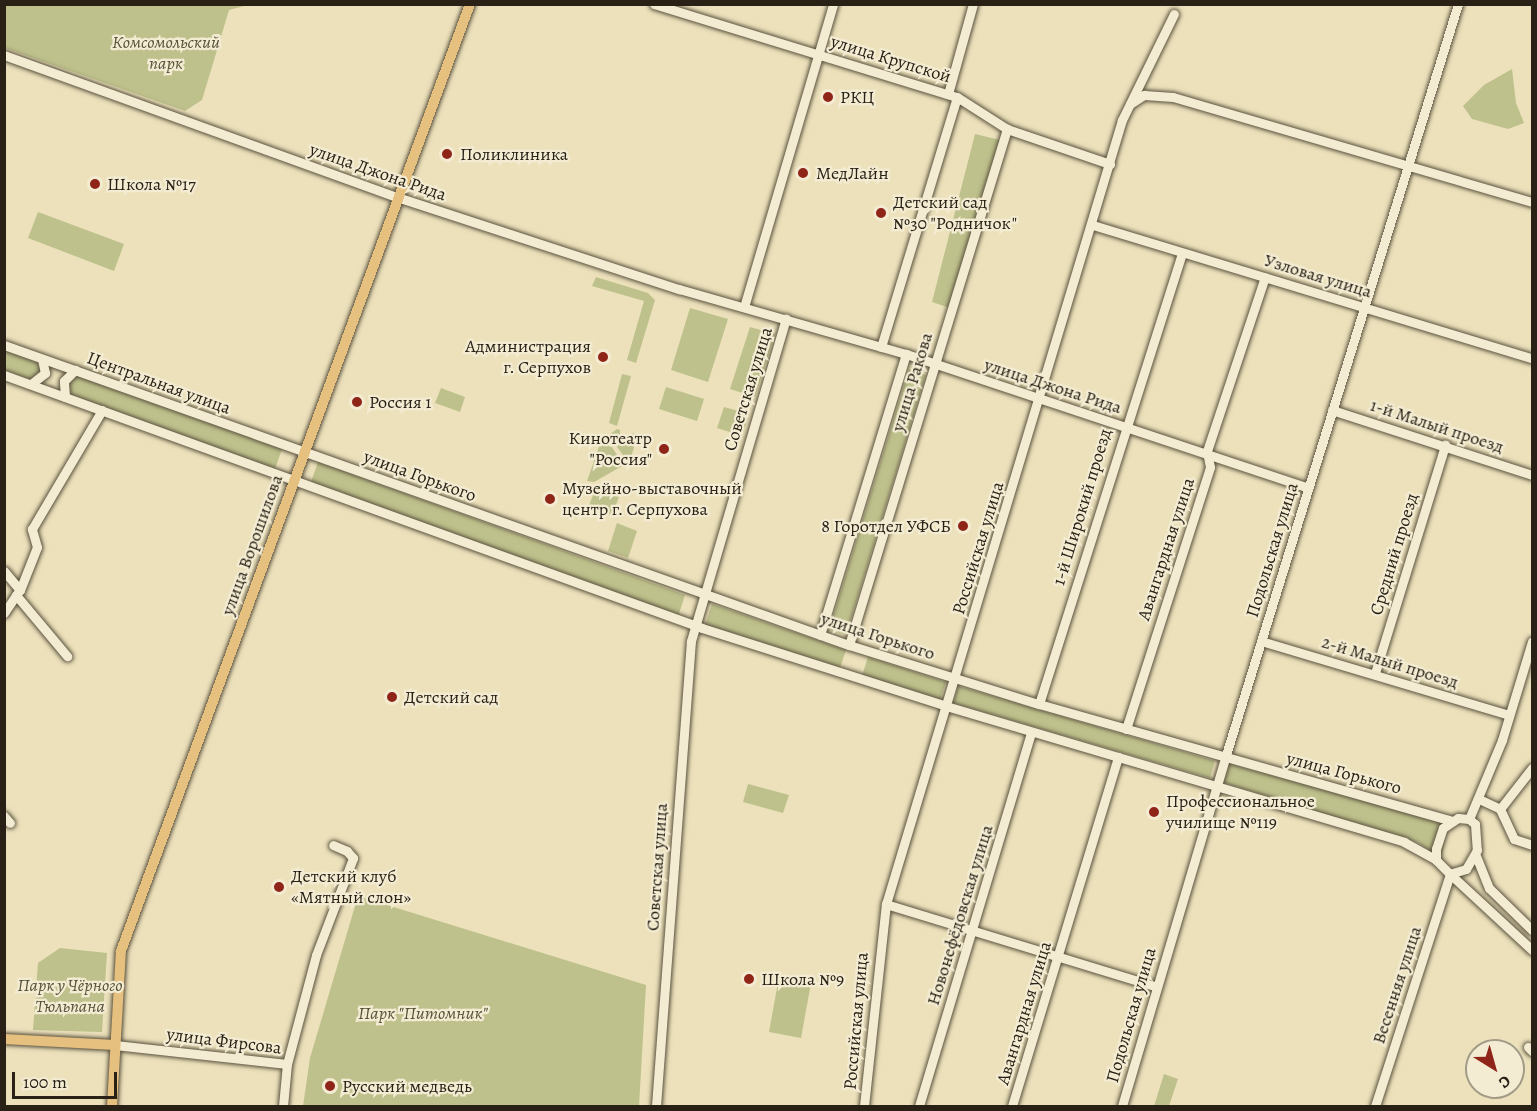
<!DOCTYPE html>
<html>
<head>
<meta charset="utf-8">
<style>
	body { margin:0 }
	#map { position:relative; width:1537px; height:1111px; overflow:hidden; background:#ece1bb; font-family:Alegreya,serif }
	div>[style] { position:absolute }
	[style*='--x'] { left:calc(var(--x)*1px); top:calc(var(--y)*1px); width:calc(var(--w)*1px); rotate:calc(var(--a)*1deg) }
	.green>* { inset:0; background:#bec18c }
	.roads { filter:drop-shadow(0 0 2px #5a513e) drop-shadow(0 0 2px #5a513e) }
	.minor>* { height:9px; margin:-4.5px; padding:0 4.5px; transform-origin:4.5px; border-radius:4.5px; background:#f3ecd3 }
	.major>* { height:10px; margin:-5px; padding:0 5px; transform-origin:5px; border-radius:5px; background:#e6c07e }
	.dots>* { width:16px; height:16px; translate:-50% -50%; box-sizing:border-box; border:3px solid #f3ecd3; border-radius:50% }
	span { translate:-50% -50%; white-space:nowrap; text-align:center; line-height:1.15; -webkit-text-stroke:4.5px #f3ecd3; paint-order:stroke }
	.park-label { font-size:18px; color:#565139; font-style:italic }
	.street-label { font-size:18px; color:#292115 }
	.poi-label { font-size:18px; color:#292115 }
	.left { translate:0 -50%; text-align:left }
	.right { translate:-100% -50%; text-align:right }
	.frame { position:absolute; inset:0; border:6px solid #292115; pointer-events:none }
	.north { position:absolute; left:1465px; top:1039px; width:60px; height:60px; box-sizing:border-box; background:#f3ecd3; border:2px solid #a29b87; border-radius:50%; rotate:143deg; font-size:16px; font-weight:700; line-height:24px; text-align:center; color:#292115 }
	.north::after { content:''; display:block; margin:auto; width:21px; height:27px; background:#8f2418; clip-path:polygon(50% 0,100% 100%,50% 72%,0 100%) }
	.scale { position:absolute; left:12px; top:1072px; width:105px; height:27px; box-sizing:border-box; border:3px solid #292115; border-top:0; padding-left:8px; font-size:18px; line-height:21px; white-space:nowrap; color:#292115; -webkit-text-stroke:4px #f3ecd3; paint-order:stroke }
</style>
</head>
<body>
<div id="map">
	<div class="green">
		<i style="clip-path:polygon(5px 4px,248px 4px,248px 5px,229px 10px,202px 100px,185px 111px,5px 48px)"></i>
		<i style="clip-path:polygon(1512px 69px,1516px 103px,1524px 123px,1508px 129px,1472px 119px,1463px 106px,1484px 85px)"></i>
		<i style="clip-path:polygon(975px 134px,1000px 140px,950px 308px,932px 302px)"></i>
		<i style="clip-path:polygon(38px 212px,124px 244px,114px 271px,28px 238px)"></i>
		<i style="clip-path:polygon(596px 277px,648px 293px,655px 300px,636px 363px,627px 360px,644px 301px,592px 286px)"></i>
		<i style="clip-path:polygon(690px 308px,728px 319px,708px 382px,671px 370px)"></i>
		<i style="clip-path:polygon(750px 327px,775px 334px,755px 397px,730px 389px)"></i>
		<i style="clip-path:polygon(4px 348px,37px 360px,41px 373px,36px 378px,28px 379px,5px 370px)"></i>
		<i style="clip-path:polygon(909px 369px,926px 375px,846px 635px,829px 630px)"></i>
		<i style="clip-path:polygon(622px 374px,631px 376px,617px 426px,609px 423px)"></i>
		<i style="clip-path:polygon(80px 375px,282px 449px,275px 469px,72px 396px,68px 383px)"></i>
		<i style="clip-path:polygon(666px 387px,704px 399px,697px 421px,659px 409px)"></i>
		<i style="clip-path:polygon(441px 388px,465px 397px,460px 412px,435px 403px)"></i>
		<i style="clip-path:polygon(724px 407px,749px 414px,742px 436px,717px 428px)"></i>
		<i style="clip-path:polygon(617px 429px,620px 430px,620px 440px,627px 442px,633px 433px,638px 435px,629px 463px,614px 443px,603px 439px)"></i>
		<i style="clip-path:polygon(600px 444px,611px 446px,624px 465px,594px 482px,587px 481px)"></i>
		<i style="clip-path:polygon(318px 462px,685px 595px,678px 617px,311px 482px)"></i>
		<i style="clip-path:polygon(595px 490px,619px 497px,612px 515px,588px 508px)"></i>
		<i style="clip-path:polygon(617px 523px,637px 531px,628px 558px,608px 551px)"></i>
		<i style="clip-path:polygon(712px 604px,846px 650px,840px 668px,705px 625px)"></i>
		<i style="clip-path:polygon(868px 657px,946px 682px,940px 700px,862px 676px)"></i>
		<i style="clip-path:polygon(958px 686px,1215px 761px,1210px 778px,953px 703px)"></i>
		<i style="clip-path:polygon(1226px 763px,1449px 824px,1441px 858px,1417px 842px,1221px 782px)"></i>
		<i style="clip-path:polygon(748px 784px,789px 795px,783px 813px,743px 802px)"></i>
		<i style="clip-path:polygon(358px 896px,646px 985px,639px 1106px,303px 1106px,310px 1058px)"></i>
		<i style="clip-path:polygon(60px 948px,107px 953px,102px 1032px,33px 1030px,38px 963px)"></i>
		<i style="clip-path:polygon(779px 977px,811px 983px,801px 1038px,769px 1032px)"></i>
		<i style="clip-path:polygon(1164px 1074px,1178px 1079px,1169px 1106px,1154px 1106px)"></i>
	</div>
	<div class="roads">
		<div class="minor">
			<i style="--x:654;--y:4;--w:317;--a:17.1"></i>
			<i style="--x:957;--y:97;--w:59;--a:32.6"></i>
			<i style="--x:1007;--y:129;--w:109;--a:18.8"></i>
			<i style="--x:4;--y:55;--w:418;--a:19.9"></i>
			<i style="--x:397;--y:197;--w:297;--a:18.1"></i>
			<i style="--x:679;--y:289;--w:236;--a:16"></i>
			<i style="--x:906;--y:354;--w:424;--a:18.4"></i>
			<i style="--x:948;--y:94;--w:93;--a:-74.5"></i>
			<i style="--x:1130;--y:104;--w:17;--a:-33"></i>
			<i style="--x:1144;--y:95;--w:29;--a:4"></i>
			<i style="--x:1173;--y:97;--w:374;--a:16.3"></i>
			<i style="--x:1093;--y:225;--w:459;--a:16.9"></i>
			<i style="--x:744;--y:307;--w:316;--a:-73.6"></i>
			<i style="--x:4;--y:345;--w:897;--a:19.55"></i>
			<i style="--x:849;--y:645;--w:199;--a:17.3"></i>
			<i style="--x:1039;--y:704;--w:430;--a:15.8"></i>
			<i style="--x:881;--y:347;--w:261;--a:-73.1"></i>
			<i style="--x:4;--y:375;--w:742;--a:19.92"></i>
			<i style="--x:702;--y:628;--w:256;--a:17.7"></i>
			<i style="--x:946;--y:706;--w:478;--a:16.5"></i>
			<i style="--x:1404;--y:842;--w:37;--a:29"></i>
			<i style="--x:31;--y:384;--w:18;--a:-38"></i>
			<i style="--x:45;--y:373;--w:14;--a:-102"></i>
			<i style="--x:65;--y:397;--w:16;--a:-94"></i>
			<i style="--x:64;--y:381;--w:16;--a:-45"></i>
			<i style="--x:1332;--y:410;--w:210;--a:18"></i>
			<i style="--x:4;--y:571;--w:25;--a:50"></i>
			<i style="--x:20;--y:590;--w:46;--a:-68.4"></i>
			<i style="--x:37;--y:547;--w:19;--a:-106"></i>
			<i style="--x:32;--y:529;--w:138;--a:-59.5"></i>
			<i style="--x:16;--y:595;--w:80;--a:50.1"></i>
			<i style="--x:4;--y:613;--w:25;--a:-56"></i>
			<i style="--x:820;--y:635;--w:294;--a:-73"></i>
			<i style="--x:1261;--y:641;--w:259;--a:16.6"></i>
			<i style="--x:849;--y:645;--w:540;--a:-72.98"></i>
			<i style="--x:1375;--y:673;--w:239;--a:-72.9"></i>
			<i style="--x:1039;--y:704;--w:473;--a:-72.4"></i>
			<i style="--x:1126;--y:729;--w:275;--a:-72.2"></i>
			<i style="--x:1210;--y:467;--w:16;--a:-101"></i>
			<i style="--x:1207;--y:451;--w:183;--a:-71.6"></i>
			<i style="--x:1479;--y:799;--w:23;--a:25"></i>
			<i style="--x:1500;--y:809;--w:33;--a:65"></i>
			<i style="--x:1514;--y:839;--w:19;--a:18"></i>
			<i style="--x:1500;--y:809;--w:52;--a:-52"></i>
			<i style="--x:4;--y:816;--w:9;--a:49"></i>
			<i style="--x:1458;--y:818;--w:11;--a:5"></i>
			<i style="--x:1469;--y:819;--w:8;--a:40"></i>
			<i style="--x:1475;--y:824;--w:26;--a:86"></i>
			<i style="--x:1477;--y:850;--w:22;--a:120"></i>
			<i style="--x:1466;--y:869;--w:17;--a:163"></i>
			<i style="--x:1450;--y:874;--w:20;--a:-135"></i>
			<i style="--x:1436;--y:860;--w:11;--a:-90"></i>
			<i style="--x:1436;--y:849;--w:22;--a:-72"></i>
			<i style="--x:1443;--y:828;--w:18;--a:-34"></i>
			<i style="--x:1469;--y:819;--w:86;--a:-67.3"></i>
			<i style="--x:1502;--y:740;--w:103;--a:-73.1"></i>
			<i style="--x:1476;--y:856;--w:35;--a:68"></i>
			<i style="--x:1489;--y:888;--w:60;--a:44.3"></i>
			<i style="--x:886;--y:904;--w:283;--a:17"></i>
			<i style="--x:115;--y:1045;--w:173;--a:6.3"></i>
			<i style="--x:1528;--y:1047;--w:6;--a:45"></i>
			<i style="--x:283;--y:1106;--w:42;--a:-84.6"></i>
			<i style="--x:287;--y:1064;--w:113;--a:-75.1"></i>
			<i style="--x:316;--y:955;--w:104;--a:-69.1"></i>
			<i style="--x:353;--y:858;--w:9;--a:-131"></i>
			<i style="--x:347;--y:851;--w:15;--a:-157"></i>
			<i style="--x:656;--y:1106;--w:466;--a:-85.7"></i>
			<i style="--x:691;--y:641;--w:336;--a:-73.6"></i>
			<i style="--x:864;--y:1106;--w:203;--a:-83.8"></i>
			<i style="--x:886;--y:904;--w:819;--a:-73.25"></i>
			<i style="--x:1122;--y:120;--w:118;--a:-63.9"></i>
			<i style="--x:919;--y:1106;--w:390;--a:-73.3"></i>
			<i style="--x:1012;--y:1106;--w:365;--a:-73.1"></i>
			<i style="--x:1122;--y:1106;--w:363;--a:-73.5"></i>
			<i style="--x:1225;--y:758;--w:789;--a:-72.83"></i>
			<i style="--x:1375;--y:1106;--w:244;--a:-72.1"></i>
			<i style="--x:1450;--y:874;--w:112;--a:42.8"></i>
		</div>
		<div class="major">
			<i style="--x:4;--y:1039;--w:111;--a:3.1"></i>
			<i style="--x:112;--y:1106;--w:155;--a:-86.7"></i>
			<i style="--x:121;--y:951;--w:1009;--a:-69.77"></i>
		</div>
	</div>
	<div class="dots">
		<i style="left:828px;top:97px;background:#8f2418"></i>
		<i style="left:447px;top:154px;background:#8f2418"></i>
		<i style="left:803px;top:173px;background:#8f2418"></i>
		<i style="left:95px;top:184px;background:#8f2418"></i>
		<i style="left:881px;top:213px;background:#8f2418"></i>
		<i style="left:603px;top:357px;background:#8f2418"></i>
		<i style="left:357px;top:402px;background:#8f2418"></i>
		<i style="left:664px;top:449px;background:#8f2418"></i>
		<i style="left:550px;top:499px;background:#8f2418"></i>
		<i style="left:963px;top:526px;background:#8f2418"></i>
		<i style="left:392px;top:697px;background:#8f2418"></i>
		<i style="left:1154px;top:812px;background:#8f2418"></i>
		<i style="left:279px;top:887px;background:#8f2418"></i>
		<i style="left:749px;top:979px;background:#8f2418"></i>
		<i style="left:330px;top:1086px;background:#8f2418"></i>
	</div>
	<div class="park-label">
		<span style="left:166px;top:53px">Комсомольский<br>парк</span>
		<span style="left:70px;top:996px">Парк у Чёрного<br>Тюльпана</span>
		<span style="left:423px;top:1013px">Парк "Питомник"</span>
	</div>
	<div class="street-label">
		<span style="left:891px;top:59px;rotate:17deg">улица Крупской</span>
		<span style="left:378px;top:172px;rotate:19deg">улица Джона Рида</span>
		<span style="left:1318px;top:276px;rotate:17deg">Узловая улица</span>
		<span style="left:912px;top:382px;rotate:-73deg">улица Ракова</span>
		<span style="left:159px;top:383px;rotate:20deg">Центральная улица</span>
		<span style="left:1053px;top:386px;rotate:18deg">улица Джона Рида</span>
		<span style="left:748px;top:389px;rotate:-73deg">Советская улица</span>
		<span style="left:1437px;top:426px;rotate:18deg">1-й Малый проезд</span>
		<span style="left:420px;top:476px;rotate:20deg">улица Горького</span>
		<span style="left:1082px;top:507px;rotate:-73deg">1-й Широкий проезд</span>
		<span style="left:252px;top:545px;rotate:-70deg">улица Ворошилова</span>
		<span style="left:978px;top:548px;rotate:-73deg">Российская улица</span>
		<span style="left:1166px;top:549px;rotate:-72deg">Авангардная улица</span>
		<span style="left:1272px;top:550px;rotate:-73deg">Подольская улица</span>
		<span style="left:1394px;top:554px;rotate:-73deg">Средний проезд</span>
		<span style="left:878px;top:636px;rotate:18deg">улица Горького</span>
		<span style="left:1390px;top:662px;rotate:17deg">2-й Малый проезд</span>
		<span style="left:1344px;top:773px;rotate:15deg">улица Горького</span>
		<span style="left:657px;top:867px;rotate:-86deg">Советская улица</span>
		<span style="left:960px;top:915px;rotate:-73deg">Новонефёдовская улица</span>
		<span style="left:1397px;top:985px;rotate:-72deg">Весенняя улица</span>
		<span style="left:1024px;top:1013px;rotate:-73deg">Авангардная улица</span>
		<span style="left:1131px;top:1015px;rotate:-74deg">Подольская улица</span>
		<span style="left:856px;top:1021px;rotate:-85deg">Российская улица</span>
		<span style="left:224px;top:1041px;rotate:7deg">улица Фирсова</span>
	</div>
	<div class="poi-label">
		<span class="left" style="left:840px;top:97px">РКЦ</span>
		<span class="left" style="left:460px;top:154px">Поликлиника</span>
		<span class="left" style="left:816px;top:173px">МедЛайн</span>
		<span class="left" style="left:107px;top:184px">Школа №17</span>
		<span class="left" style="left:893px;top:213px">Детский сад<br>№30 "Родничок"</span>
		<span class="right" style="left:591px;top:357px">Администрация<br>г. Серпухов</span>
		<span class="left" style="left:369px;top:402px">Россия 1</span>
		<span class="right" style="left:652px;top:449px">Кинотеатр<br>"Россия"</span>
		<span class="left" style="left:562px;top:499px">Музейно-выставочный<br>центр г. Серпухова</span>
		<span class="right" style="left:951px;top:526px">8 Горотдел УФСБ</span>
		<span class="left" style="left:404px;top:697px">Детский сад</span>
		<span class="left" style="left:1166px;top:812px">Профессиональное<br>училище №119</span>
		<span class="left" style="left:291px;top:887px">Детский клуб<br>«Мятный слон»</span>
		<span class="left" style="left:761px;top:979px">Школа №9</span>
		<span class="left" style="left:342px;top:1086px">Русский медведь</span>
	</div>
	<div class="frame"></div>
	<div class="north">С</div>
	<div class="scale">100 m</div>
</div>
</body>
</html>
